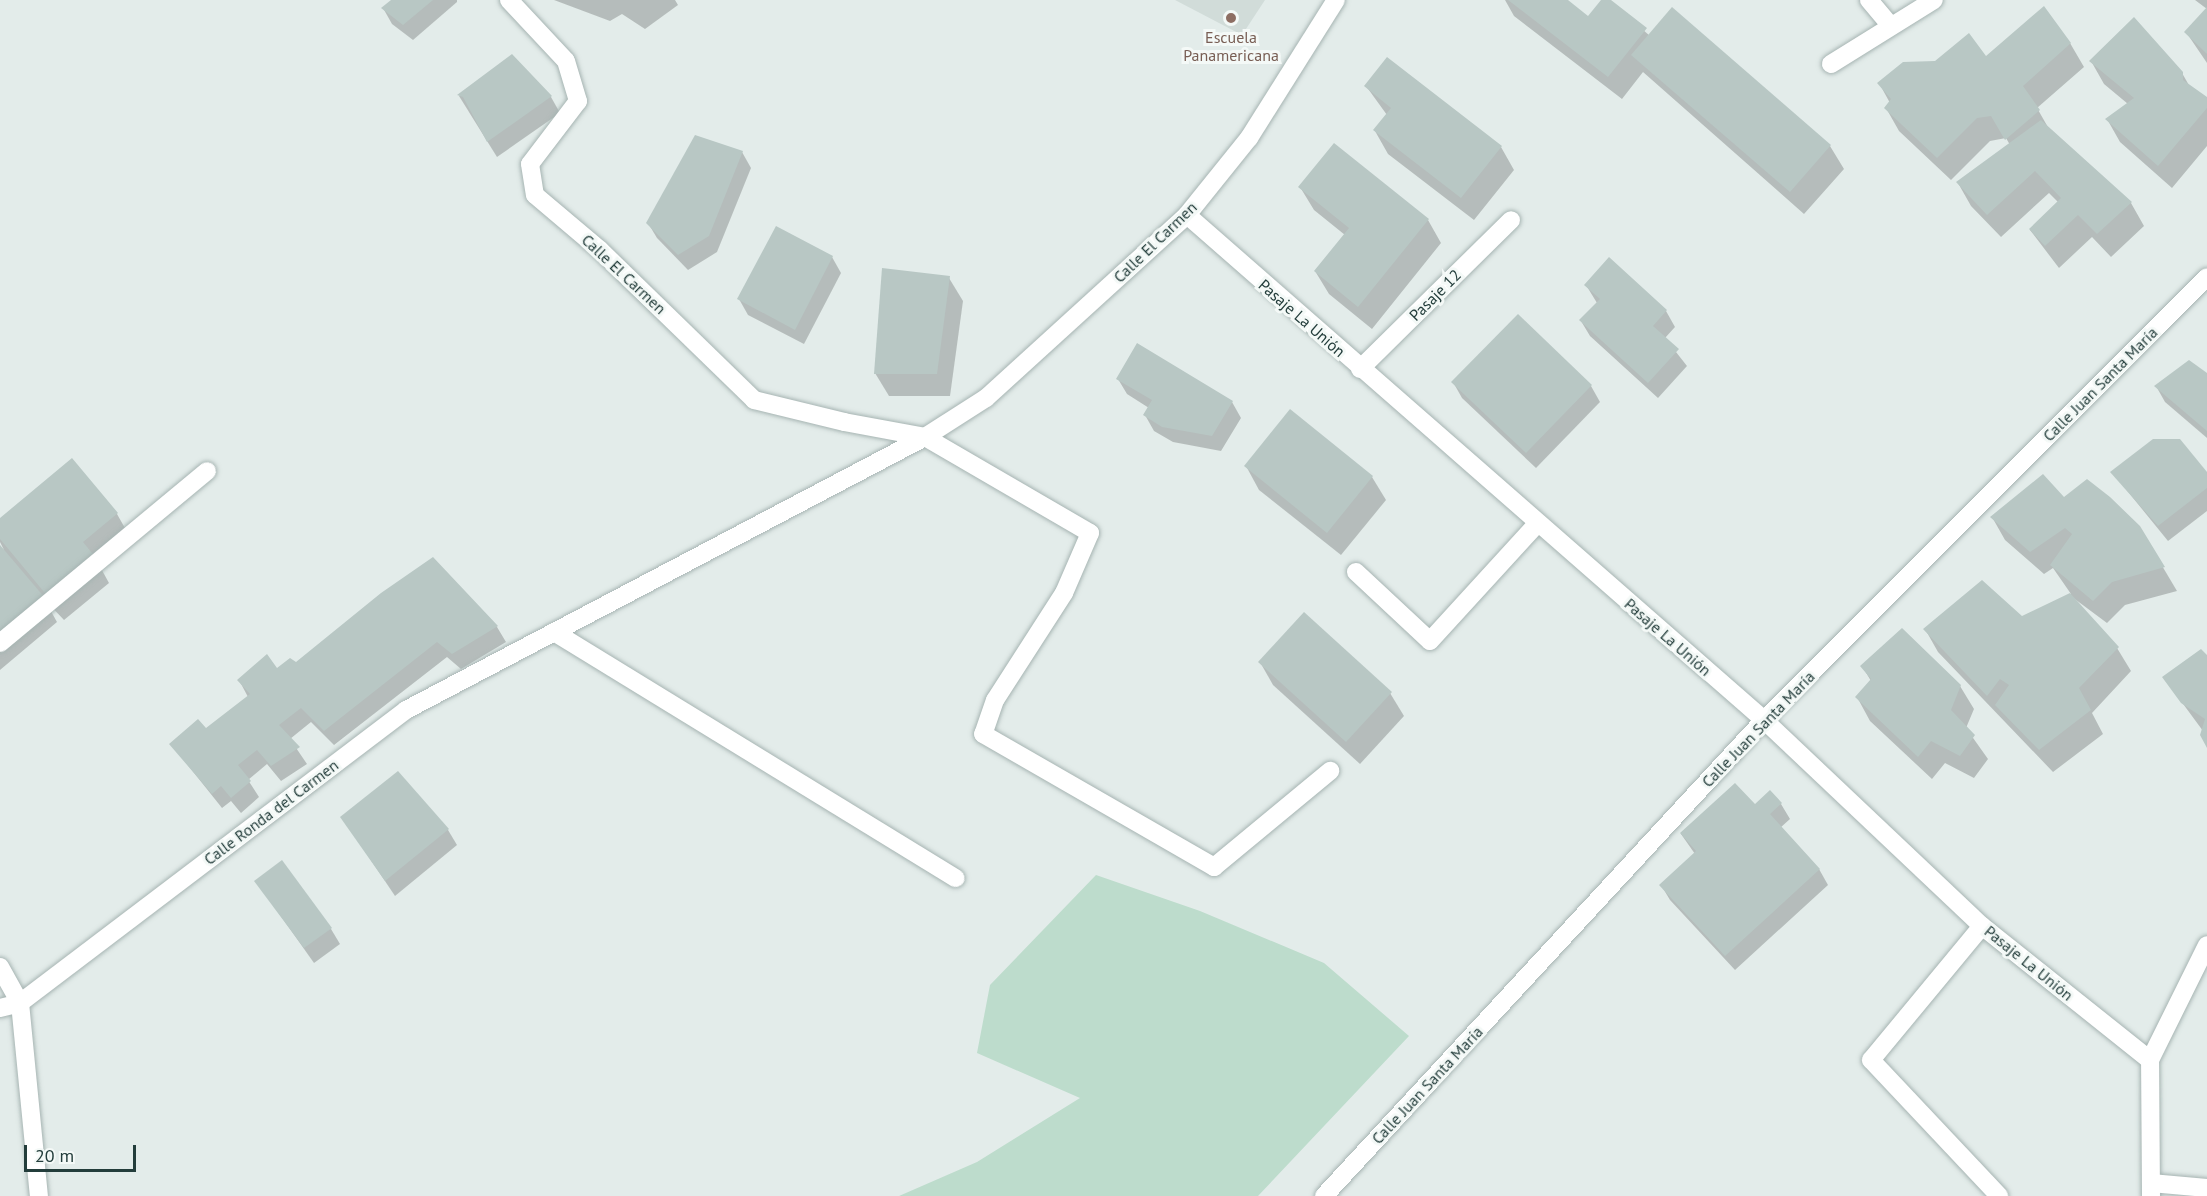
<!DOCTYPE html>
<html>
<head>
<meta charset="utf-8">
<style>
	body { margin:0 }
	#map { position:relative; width:2207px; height:1196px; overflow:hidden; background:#e3ecea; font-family:"PT Sans",sans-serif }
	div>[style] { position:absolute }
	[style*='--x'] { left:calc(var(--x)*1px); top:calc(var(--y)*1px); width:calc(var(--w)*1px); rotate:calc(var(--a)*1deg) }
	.built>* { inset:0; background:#d1dcd9 }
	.green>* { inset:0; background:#bddccc }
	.shadow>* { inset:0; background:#0003 }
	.building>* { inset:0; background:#b8c7c4 }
	.roads { filter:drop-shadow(0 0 2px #a6b4b2) drop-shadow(0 0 2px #a6b4b2) }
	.minor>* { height:18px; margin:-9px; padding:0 9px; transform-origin:9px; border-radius:9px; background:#fff }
	.dots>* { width:16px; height:16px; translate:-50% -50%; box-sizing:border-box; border:3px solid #f4f9f7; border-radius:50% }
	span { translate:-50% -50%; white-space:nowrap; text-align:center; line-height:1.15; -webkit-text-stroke:6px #f4f9f7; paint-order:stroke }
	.education-label { font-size:16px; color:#785e54 }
	.street-label { font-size:16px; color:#233d3b }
	.scale { position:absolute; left:24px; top:1145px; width:112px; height:27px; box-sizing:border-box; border:3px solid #233d3b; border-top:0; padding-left:8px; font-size:18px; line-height:21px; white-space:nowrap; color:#233d3b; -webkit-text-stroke:4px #f4f9f7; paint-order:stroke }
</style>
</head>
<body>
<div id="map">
	<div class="built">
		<i style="clip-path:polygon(1175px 0,1265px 0,1242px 35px)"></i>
	</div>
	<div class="green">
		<i style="clip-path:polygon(1096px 875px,1200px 911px,1324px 963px,1409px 1036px,1258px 1196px,899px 1196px,977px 1162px,1080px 1098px,977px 1053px,990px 985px)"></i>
	</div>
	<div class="shadow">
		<i style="clip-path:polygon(393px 0,457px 0,457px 2px,413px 40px,392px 24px,383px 8px)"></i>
		<i style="clip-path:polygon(554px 0,675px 0,678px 5px,645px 29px,622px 14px,610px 21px)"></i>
		<i style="clip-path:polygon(1505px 0,1565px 0,1588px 18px,1602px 0,1609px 0,1650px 36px,1830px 146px,1844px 169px,1804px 214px,1643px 72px,1622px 99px,1514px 16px)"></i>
		<i style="clip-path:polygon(2207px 0,2207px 63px,2186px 32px,2207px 9px,2195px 0)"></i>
		<i style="clip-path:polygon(2070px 43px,2084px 67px,2037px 108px,2049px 129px,2131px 203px,2144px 226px,2111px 257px,2092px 237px,2059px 268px,2030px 230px,2059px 203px,2049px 193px,2001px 237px,1971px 206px,1958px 183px,2010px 145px,2006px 138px,1990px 141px,1951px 180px,1899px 131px,1886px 108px,1890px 103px,1879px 83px)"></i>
		<i style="clip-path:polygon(512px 56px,551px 97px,560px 113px,497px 157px,459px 96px)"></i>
		<i style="clip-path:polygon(2091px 61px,2182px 73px,2190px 87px,2207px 99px,2207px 146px,2172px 188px,2120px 142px,2107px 119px,2128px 104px,2104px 84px)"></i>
		<i style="clip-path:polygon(1366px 86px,1501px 147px,1514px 170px,1474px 220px,1388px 154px,1375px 131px,1387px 115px)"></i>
		<i style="clip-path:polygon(742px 152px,751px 168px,717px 252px,688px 270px,657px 238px,648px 223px)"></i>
		<i style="clip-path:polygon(1300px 187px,1428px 220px,1441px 243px,1372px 329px,1329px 294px,1315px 271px,1345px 235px,1314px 210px)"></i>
		<i style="clip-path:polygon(832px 257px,841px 273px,804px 344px,748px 315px,739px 299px)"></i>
		<i style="clip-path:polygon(1609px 259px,1666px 311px,1675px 327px,1665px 338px,1687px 366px,1658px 398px,1590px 336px,1581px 321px,1597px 303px,1586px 285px)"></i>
		<i style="clip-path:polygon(949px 278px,963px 301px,950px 396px,889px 396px,875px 373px)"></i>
		<i style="clip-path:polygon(1518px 316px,1591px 386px,1600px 402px,1536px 468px,1462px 398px,1453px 382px)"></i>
		<i style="clip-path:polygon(2207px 375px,2207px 438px,2165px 402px,2156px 386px)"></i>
		<i style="clip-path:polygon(1118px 379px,1232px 402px,1241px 418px,1221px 451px,1173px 442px,1154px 431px,1145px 415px,1149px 408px,1127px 394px)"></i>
		<i style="clip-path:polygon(1290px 412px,1372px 477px,1386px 500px,1341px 555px,1259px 490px,1246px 466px)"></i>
		<i style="clip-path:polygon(2112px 472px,2207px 474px,2207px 511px,2168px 541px)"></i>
		<i style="clip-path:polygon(2063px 499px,2139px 527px,2177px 591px,2125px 605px,2107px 623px,2072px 597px,2117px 648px,2131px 671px,2092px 713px,2103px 734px,2053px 772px,1938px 652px,1925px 629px,2022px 618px,2071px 594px,2053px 568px,2044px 574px,2005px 540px,1992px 517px)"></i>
		<i style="clip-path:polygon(117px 514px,130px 537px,98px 563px,109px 583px,64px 620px,44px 599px,57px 622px,0 670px,0 547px,4px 550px,0 542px,0 520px)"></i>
		<i style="clip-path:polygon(433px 559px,497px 627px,506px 642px,461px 669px,447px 657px,334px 745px,311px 722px,290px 739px,307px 764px,281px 781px,267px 764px,248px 780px,259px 797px,241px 813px,231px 801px,222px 808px,171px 744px,206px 730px,248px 697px,239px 680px,296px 664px)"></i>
		<i style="clip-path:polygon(2207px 657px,2207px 745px,2203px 731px,2164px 678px)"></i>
		<i style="clip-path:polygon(1260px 662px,1390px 693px,1404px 716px,1360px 764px,1273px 685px)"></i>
		<i style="clip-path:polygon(1862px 666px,1960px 686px,1974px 709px,1966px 728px,1988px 759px,1974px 778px,1945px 763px,1932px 779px,1870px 721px,1857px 697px,1871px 681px)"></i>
		<i style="clip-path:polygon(1781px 804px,1790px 819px,1780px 828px,1819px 869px,1828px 885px,1735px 970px,1670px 900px,1661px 885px,1695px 854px,1681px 834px,1754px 806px)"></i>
		<i style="clip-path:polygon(342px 817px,448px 830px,457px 845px,395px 896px)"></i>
		<i style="clip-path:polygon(256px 881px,331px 929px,340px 944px,314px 963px)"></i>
	</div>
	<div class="building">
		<i style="clip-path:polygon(391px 0,433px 0,403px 25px,381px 8px)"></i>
		<i style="clip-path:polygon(1508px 0,1568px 0,1588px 16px,1601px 0,1611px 0,1647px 28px,1608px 77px)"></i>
		<i style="clip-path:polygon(2044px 6px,2071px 43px,2023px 86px,2040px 110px,2005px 140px,1991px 116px,1977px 118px,1937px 158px,1884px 108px,1891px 99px,1877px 83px,1903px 62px,1935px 61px,1969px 33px,1986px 56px)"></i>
		<i style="clip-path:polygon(1672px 7px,1831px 145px,1790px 192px,1631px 55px)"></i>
		<i style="clip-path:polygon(2207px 7px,2207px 54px,2184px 32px)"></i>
		<i style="clip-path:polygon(2134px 17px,2183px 72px,2183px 80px,2207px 97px,2207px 108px,2158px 166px,2105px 119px,2134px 98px,2089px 61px)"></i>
		<i style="clip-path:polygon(512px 54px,552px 96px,487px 142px,463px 97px,457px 95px)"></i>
		<i style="clip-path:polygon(1387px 57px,1502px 146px,1461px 198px,1373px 130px,1391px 108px,1364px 86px)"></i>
		<i style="clip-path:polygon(2041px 120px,2132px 202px,2097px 234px,2078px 215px,2045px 246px,2029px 229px,2061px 198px,2035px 171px,1987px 215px,1956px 182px)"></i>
		<i style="clip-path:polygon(695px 135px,743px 151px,709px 236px,678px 255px,646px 223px)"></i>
		<i style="clip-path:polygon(1334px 143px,1429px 219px,1358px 307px,1314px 271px,1349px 228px,1298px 187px)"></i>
		<i style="clip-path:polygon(776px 226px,833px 256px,795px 330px,737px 299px)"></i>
		<i style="clip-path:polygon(1609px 257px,1667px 310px,1653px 326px,1679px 349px,1648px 383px,1579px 320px,1600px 299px,1584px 285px)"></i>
		<i style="clip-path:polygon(882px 268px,950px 276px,937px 374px,874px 374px)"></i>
		<i style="clip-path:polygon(1518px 314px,1592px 385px,1526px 453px,1451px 382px)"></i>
		<i style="clip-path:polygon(1137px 343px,1233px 401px,1212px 436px,1162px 427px,1143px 415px,1152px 400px,1116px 379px)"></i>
		<i style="clip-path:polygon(2189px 360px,2207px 373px,2207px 431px,2154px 386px)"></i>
		<i style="clip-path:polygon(1290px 409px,1373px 476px,1327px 533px,1244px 466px)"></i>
		<i style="clip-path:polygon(2153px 439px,2180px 439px,2207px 472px,2207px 488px,2158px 526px,2110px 472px)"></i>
		<i style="clip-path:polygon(72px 458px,118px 513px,83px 542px,97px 559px,49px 598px,0 539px,0 518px)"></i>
		<i style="clip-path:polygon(2043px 474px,2064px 497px,2087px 479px,2110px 497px,2140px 526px,2165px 567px,2112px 582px,2093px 601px,2050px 565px,2072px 534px,2065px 528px,2030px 552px,1990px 517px)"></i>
		<i style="clip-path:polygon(0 545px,45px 598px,0 636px)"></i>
		<i style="clip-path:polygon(433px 557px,498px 626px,452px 654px,437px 642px,324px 731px,301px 708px,279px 725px,300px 747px,271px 766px,257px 750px,238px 765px,251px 781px,231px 798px,221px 786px,212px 794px,169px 744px,198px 719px,206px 728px,250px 694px,237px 680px,267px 654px,277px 668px,290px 658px,296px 662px,381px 593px)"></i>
		<i style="clip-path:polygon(1982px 580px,2022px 616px,2070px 593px,2119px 647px,2079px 688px,2091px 710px,2039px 750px,1995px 705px,2009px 685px,2000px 679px,1987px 696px,1923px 629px)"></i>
		<i style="clip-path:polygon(1304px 612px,1392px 692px,1346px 742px,1258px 662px)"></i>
		<i style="clip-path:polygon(1902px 628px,1961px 685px,1951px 710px,1975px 735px,1960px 756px,1931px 741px,1918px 757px,1855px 697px,1871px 679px,1860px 666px)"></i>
		<i style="clip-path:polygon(2201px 649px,2207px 655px,2207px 748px,2200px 735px,2205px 719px,2181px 703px,2162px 677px)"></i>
		<i style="clip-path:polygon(398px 771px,449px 829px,385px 881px,340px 817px)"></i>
		<i style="clip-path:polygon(1735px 783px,1755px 804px,1770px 790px,1782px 803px,1770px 814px,1820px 869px,1725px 956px,1659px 885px,1696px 851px,1680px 833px)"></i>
		<i style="clip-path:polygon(282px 860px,332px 928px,304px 948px,254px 881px)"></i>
	</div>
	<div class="roads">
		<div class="minor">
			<i style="--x:509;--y:0;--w:83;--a:46.9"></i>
			<i style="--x:566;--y:61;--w:42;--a:73.3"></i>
			<i style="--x:578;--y:101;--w:79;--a:127.3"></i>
			<i style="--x:530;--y:164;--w:31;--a:81"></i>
			<i style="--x:535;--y:195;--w:85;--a:40.2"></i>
			<i style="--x:600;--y:250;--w:215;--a:44.2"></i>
			<i style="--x:754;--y:400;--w:93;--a:13.7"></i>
			<i style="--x:844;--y:422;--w:82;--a:10.5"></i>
			<i style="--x:925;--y:437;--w:191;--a:30.2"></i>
			<i style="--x:1090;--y:533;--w:65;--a:113.4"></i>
			<i style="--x:1064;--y:593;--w:127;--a:122.8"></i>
			<i style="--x:995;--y:700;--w:36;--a:109"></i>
			<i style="--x:983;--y:734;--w:267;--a:29.9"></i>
			<i style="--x:1214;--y:867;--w:151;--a:-39.6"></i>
			<i style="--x:1869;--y:0;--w:34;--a:50"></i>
			<i style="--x:1831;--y:64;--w:121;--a:-31.9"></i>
			<i style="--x:1187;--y:215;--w:767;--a:41.19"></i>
			<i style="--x:1764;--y:720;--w:300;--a:43.4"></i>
			<i style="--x:1982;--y:926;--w:215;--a:38.6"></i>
			<i style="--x:1360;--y:369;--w:212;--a:-44.6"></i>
			<i style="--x:1356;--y:572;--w:101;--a:43"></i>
			<i style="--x:1430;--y:641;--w:159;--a:-47.6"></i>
			<i style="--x:554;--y:632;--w:471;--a:31.5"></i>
			<i style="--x:0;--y:643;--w:269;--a:-39.7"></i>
			<i style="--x:1982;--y:926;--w:174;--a:129.6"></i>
			<i style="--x:1871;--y:1060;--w:187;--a:46.7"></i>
			<i style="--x:0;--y:967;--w:41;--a:60.9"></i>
			<i style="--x:20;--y:1003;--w:194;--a:84.4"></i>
			<i style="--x:0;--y:1008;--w:21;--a:-14"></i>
			<i style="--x:20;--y:1003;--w:485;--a:-37.2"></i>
			<i style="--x:406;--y:710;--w:586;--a:-27.74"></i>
			<i style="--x:925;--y:437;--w:72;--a:-32.6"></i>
			<i style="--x:986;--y:398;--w:272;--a:-42.3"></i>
			<i style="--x:1187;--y:215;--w:99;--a:-51.2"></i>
			<i style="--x:1249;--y:138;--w:163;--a:-57.8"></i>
			<i style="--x:2151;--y:1183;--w:56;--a:5.1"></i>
			<i style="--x:1324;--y:1196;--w:648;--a:-47.25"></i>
			<i style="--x:1764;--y:720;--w:626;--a:-45"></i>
			<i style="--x:2151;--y:1196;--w:136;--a:-90.4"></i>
			<i style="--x:2150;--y:1060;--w:128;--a:-63.6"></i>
		</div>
	</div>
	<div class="dots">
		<i style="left:1231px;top:18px;background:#8d6e63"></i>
	</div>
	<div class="education-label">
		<span style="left:1231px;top:46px">Escuela<br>Panamericana</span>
	</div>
	<div class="street-label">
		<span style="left:1155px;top:242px;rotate:-44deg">Calle El Carmen</span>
		<span style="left:624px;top:274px;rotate:43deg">Calle El Carmen</span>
		<span style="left:1435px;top:295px;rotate:-45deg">Pasaje 12</span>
		<span style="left:1302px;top:318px;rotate:41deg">Pasaje La Unión</span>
		<span style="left:2100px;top:384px;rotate:-45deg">Calle Juan Santa María</span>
		<span style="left:1668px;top:637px;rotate:41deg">Pasaje La Unión</span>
		<span style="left:1758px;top:729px;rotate:-46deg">Calle Juan Santa María</span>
		<span style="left:271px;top:812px;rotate:-37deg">Calle Ronda del Carmen</span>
		<span style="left:2029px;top:963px;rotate:39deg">Pasaje La Unión</span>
		<span style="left:1427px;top:1085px;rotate:-47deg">Calle Juan Santa María</span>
	</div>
	<div class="scale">20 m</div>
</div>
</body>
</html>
